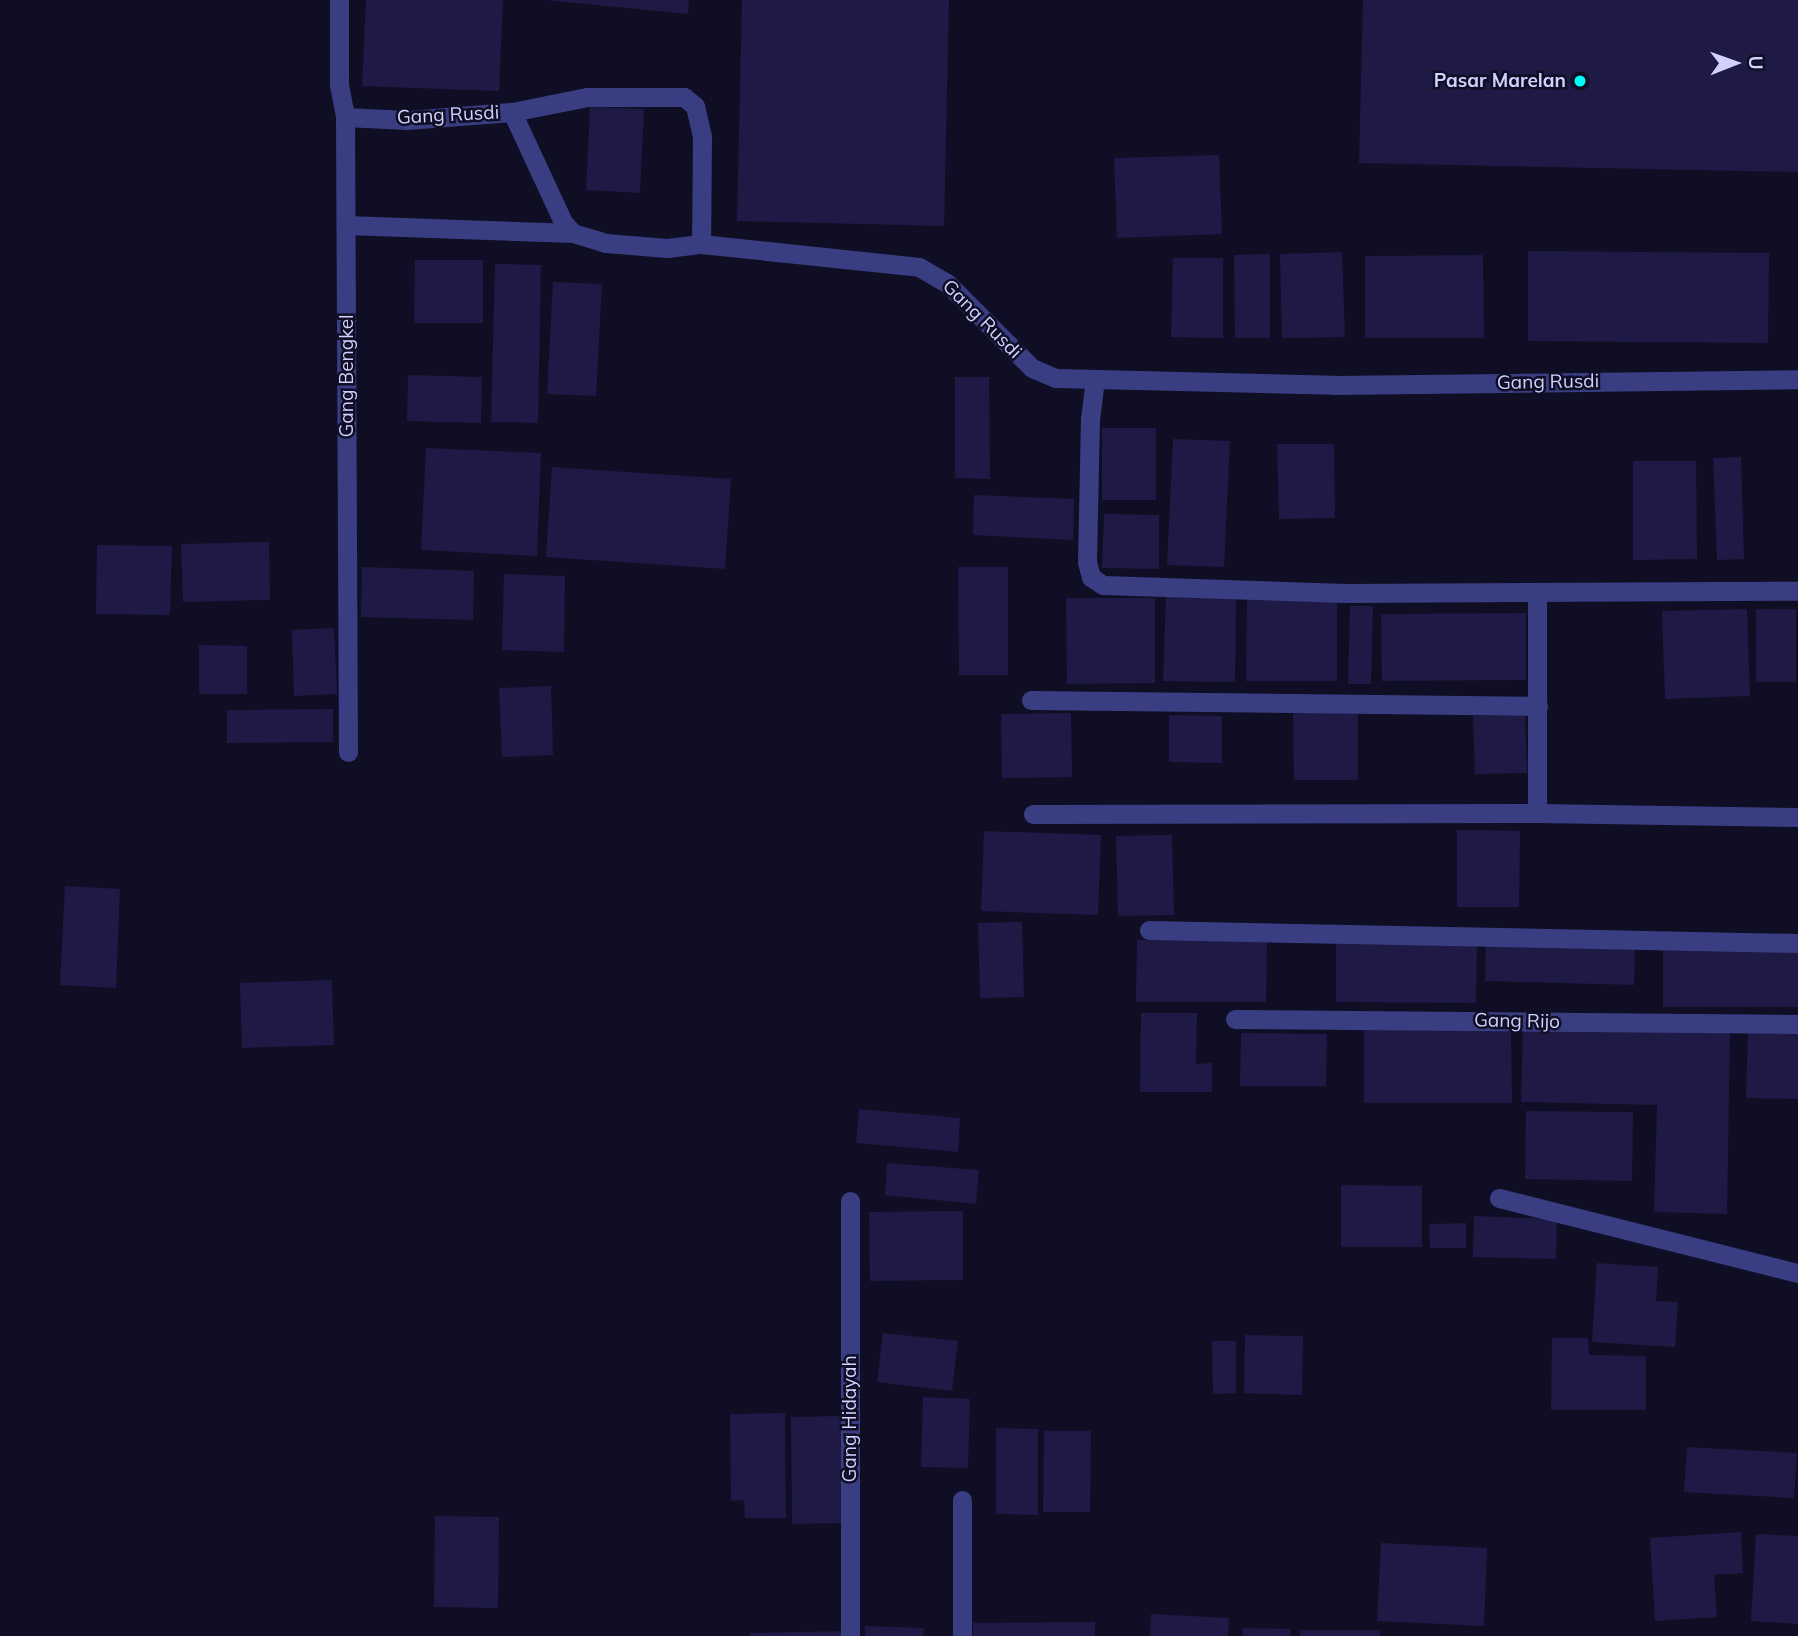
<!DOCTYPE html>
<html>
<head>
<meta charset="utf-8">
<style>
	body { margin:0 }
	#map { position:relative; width:1798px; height:1636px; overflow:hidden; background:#100e24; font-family:Mulish,sans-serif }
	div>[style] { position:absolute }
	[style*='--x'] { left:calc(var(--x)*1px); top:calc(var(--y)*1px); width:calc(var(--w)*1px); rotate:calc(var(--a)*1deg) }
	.building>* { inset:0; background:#1e1a45 }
	.minor>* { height:19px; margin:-9.5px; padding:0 9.5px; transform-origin:9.5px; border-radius:9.5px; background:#393e83 }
	.dots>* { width:19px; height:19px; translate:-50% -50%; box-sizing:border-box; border:4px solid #100e24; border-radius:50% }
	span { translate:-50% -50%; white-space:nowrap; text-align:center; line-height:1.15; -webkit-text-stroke:5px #100e24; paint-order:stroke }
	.poi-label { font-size:19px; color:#d1d1ff; font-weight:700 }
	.right { translate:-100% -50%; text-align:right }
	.street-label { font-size:19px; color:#d1d1ff }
	.north { position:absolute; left:1700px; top:28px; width:70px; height:70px; -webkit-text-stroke:5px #100e24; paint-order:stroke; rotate:89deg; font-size:19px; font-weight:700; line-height:28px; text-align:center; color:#d1d1ff }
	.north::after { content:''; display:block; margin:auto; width:24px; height:32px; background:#d1d1ff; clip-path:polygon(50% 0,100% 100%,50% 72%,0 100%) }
</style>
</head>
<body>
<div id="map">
	<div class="building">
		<i style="clip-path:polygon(366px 0,503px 0,499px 91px,362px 86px)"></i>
		<i style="clip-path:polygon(545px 0,689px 0,688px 14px)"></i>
		<i style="clip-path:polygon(742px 0,949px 0,944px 226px,737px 221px)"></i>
		<i style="clip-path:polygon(1363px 0,1798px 0,1798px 172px,1359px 163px)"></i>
		<i style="clip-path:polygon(590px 107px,644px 109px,640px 193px,586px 190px)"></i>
		<i style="clip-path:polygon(1219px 155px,1222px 234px,1117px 238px,1114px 158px)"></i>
		<i style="clip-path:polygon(1528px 251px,1769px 253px,1768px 343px,1528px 341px)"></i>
		<i style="clip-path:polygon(1342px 252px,1345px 337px,1282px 338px,1280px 254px)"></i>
		<i style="clip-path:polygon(1270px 254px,1270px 338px,1235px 338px,1234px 255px)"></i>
		<i style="clip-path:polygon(1483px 255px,1484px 338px,1365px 338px,1365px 256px)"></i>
		<i style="clip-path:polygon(1173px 258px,1223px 258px,1223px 338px,1171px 337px)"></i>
		<i style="clip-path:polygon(415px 260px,483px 260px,483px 323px,414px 323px)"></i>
		<i style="clip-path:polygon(495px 264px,541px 265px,538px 423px,491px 422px)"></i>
		<i style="clip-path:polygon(553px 282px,602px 284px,596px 396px,547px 394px)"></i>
		<i style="clip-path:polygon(408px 375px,482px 377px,481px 423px,407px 421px)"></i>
		<i style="clip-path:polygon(955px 377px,989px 377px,990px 479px,955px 478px)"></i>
		<i style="clip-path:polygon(1102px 428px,1156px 428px,1156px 500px,1102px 500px)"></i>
		<i style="clip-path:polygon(1173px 439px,1230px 441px,1224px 567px,1167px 565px)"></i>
		<i style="clip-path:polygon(1277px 444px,1334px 444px,1335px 518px,1279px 519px)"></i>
		<i style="clip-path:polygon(426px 448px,541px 453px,537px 556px,421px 550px)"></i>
		<i style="clip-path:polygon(1741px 457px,1744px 559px,1717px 560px,1713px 458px)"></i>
		<i style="clip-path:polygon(1633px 461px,1696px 461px,1697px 559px,1633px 560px)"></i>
		<i style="clip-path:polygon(552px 467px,731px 479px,725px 569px,546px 557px)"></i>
		<i style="clip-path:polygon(974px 495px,1074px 499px,1073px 540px,973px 535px)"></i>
		<i style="clip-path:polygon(1104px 514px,1159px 515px,1159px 569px,1102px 568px)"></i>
		<i style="clip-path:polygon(269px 542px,270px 600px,183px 602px,181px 544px)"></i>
		<i style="clip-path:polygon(97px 545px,172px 546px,170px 615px,96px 614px)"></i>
		<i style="clip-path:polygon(362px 567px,474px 571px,473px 620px,361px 617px)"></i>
		<i style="clip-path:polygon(958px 567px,1008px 567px,1008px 675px,959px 675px)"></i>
		<i style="clip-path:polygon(504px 574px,565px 576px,564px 652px,502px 650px)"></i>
		<i style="clip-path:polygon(1247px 594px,1337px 594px,1337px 681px,1246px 681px)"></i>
		<i style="clip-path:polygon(1166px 596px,1236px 597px,1235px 682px,1163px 681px)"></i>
		<i style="clip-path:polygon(1066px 598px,1155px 598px,1155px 683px,1067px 684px)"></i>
		<i style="clip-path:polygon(1350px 606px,1373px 606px,1371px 684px,1348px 684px)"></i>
		<i style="clip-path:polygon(1747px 609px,1750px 696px,1665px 699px,1662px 611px)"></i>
		<i style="clip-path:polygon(1756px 609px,1796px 609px,1796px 682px,1756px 682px)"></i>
		<i style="clip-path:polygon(1526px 613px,1526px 680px,1382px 681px,1381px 614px)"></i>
		<i style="clip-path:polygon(334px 628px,337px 694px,294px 696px,292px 630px)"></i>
		<i style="clip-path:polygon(199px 645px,247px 646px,247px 694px,199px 694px)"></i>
		<i style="clip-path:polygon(551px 686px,553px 755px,502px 757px,499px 688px)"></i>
		<i style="clip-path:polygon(333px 709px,333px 742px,227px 743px,227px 710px)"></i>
		<i style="clip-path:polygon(1358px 712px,1358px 780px,1294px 780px,1293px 713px)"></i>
		<i style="clip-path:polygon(1071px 713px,1072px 777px,1002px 778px,1001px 714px)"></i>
		<i style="clip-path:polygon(1169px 715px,1222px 716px,1222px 763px,1169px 762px)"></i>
		<i style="clip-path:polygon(1525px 715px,1527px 773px,1475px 774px,1473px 716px)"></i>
		<i style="clip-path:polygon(1457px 830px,1520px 831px,1519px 907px,1457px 907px)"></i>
		<i style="clip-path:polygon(984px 831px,1101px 835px,1098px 915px,981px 911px)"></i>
		<i style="clip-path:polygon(1172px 835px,1174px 915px,1118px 916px,1116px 836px)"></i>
		<i style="clip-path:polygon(65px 886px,120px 889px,116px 988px,60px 985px)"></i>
		<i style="clip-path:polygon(1022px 922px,1024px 997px,980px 998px,978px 923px)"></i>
		<i style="clip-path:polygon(1137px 940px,1267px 940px,1266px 1002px,1136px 1002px)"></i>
		<i style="clip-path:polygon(1336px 944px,1477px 945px,1476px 1003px,1336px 1002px)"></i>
		<i style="clip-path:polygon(1486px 944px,1635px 948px,1634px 985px,1485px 981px)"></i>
		<i style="clip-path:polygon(1663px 948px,1798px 948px,1798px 1007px,1663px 1007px)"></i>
		<i style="clip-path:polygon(332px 980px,334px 1045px,242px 1048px,240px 983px)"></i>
		<i style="clip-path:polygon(1141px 1013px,1197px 1013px,1196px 1064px,1212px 1063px,1212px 1092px,1140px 1092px)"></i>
		<i style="clip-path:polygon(1523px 1026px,1730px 1030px,1727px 1214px,1654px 1212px,1657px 1105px,1521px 1102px)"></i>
		<i style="clip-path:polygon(1748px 1027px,1798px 1028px,1798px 1099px,1746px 1098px)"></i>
		<i style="clip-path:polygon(1364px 1030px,1511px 1030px,1512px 1103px,1364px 1103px)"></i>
		<i style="clip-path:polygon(1241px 1033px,1327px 1034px,1326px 1086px,1240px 1086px)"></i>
		<i style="clip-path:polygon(859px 1109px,960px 1118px,958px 1152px,856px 1143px)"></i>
		<i style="clip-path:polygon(1526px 1111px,1633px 1112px,1632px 1181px,1525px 1179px)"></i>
		<i style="clip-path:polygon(887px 1163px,979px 1170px,976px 1204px,885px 1195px)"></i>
		<i style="clip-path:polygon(1341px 1185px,1422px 1186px,1422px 1247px,1341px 1247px)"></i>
		<i style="clip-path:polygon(963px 1211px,963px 1280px,870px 1281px,869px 1212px)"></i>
		<i style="clip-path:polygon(1474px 1216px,1557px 1219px,1556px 1259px,1473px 1257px)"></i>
		<i style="clip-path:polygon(1466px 1223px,1466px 1248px,1430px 1248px,1429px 1224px)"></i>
		<i style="clip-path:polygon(1597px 1263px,1658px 1267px,1656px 1301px,1678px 1302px,1675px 1347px,1592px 1342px)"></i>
		<i style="clip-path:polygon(883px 1333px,958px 1341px,952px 1391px,877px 1382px)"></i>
		<i style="clip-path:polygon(1245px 1335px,1303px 1336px,1302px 1395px,1244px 1393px)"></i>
		<i style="clip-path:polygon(1552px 1338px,1588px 1338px,1589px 1355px,1646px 1356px,1646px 1410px,1551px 1410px)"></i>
		<i style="clip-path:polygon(1212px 1341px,1236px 1341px,1236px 1393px,1213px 1394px)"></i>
		<i style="clip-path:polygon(923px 1397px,970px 1399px,968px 1468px,921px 1467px)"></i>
		<i style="clip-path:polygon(785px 1413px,786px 1518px,745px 1518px,744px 1500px,731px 1501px,730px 1414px)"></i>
		<i style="clip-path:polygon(842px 1416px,843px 1523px,792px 1524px,791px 1417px)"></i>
		<i style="clip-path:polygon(996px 1428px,1038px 1429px,1038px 1515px,996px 1514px)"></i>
		<i style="clip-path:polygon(1044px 1431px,1091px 1431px,1090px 1512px,1043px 1512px)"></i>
		<i style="clip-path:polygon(1687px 1447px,1797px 1453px,1794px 1498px,1684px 1492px)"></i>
		<i style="clip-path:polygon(435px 1516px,499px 1517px,498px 1608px,434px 1607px)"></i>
		<i style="clip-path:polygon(1741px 1532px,1743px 1573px,1714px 1575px,1717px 1617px,1655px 1621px,1650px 1538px)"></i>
		<i style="clip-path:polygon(1756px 1534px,1798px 1536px,1798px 1624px,1751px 1621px)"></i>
		<i style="clip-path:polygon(1381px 1543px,1487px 1548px,1484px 1626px,1377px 1621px)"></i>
		<i style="clip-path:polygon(1151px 1614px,1229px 1618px,1228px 1636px,1150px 1636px)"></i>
		<i style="clip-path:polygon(1095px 1622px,1095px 1636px,973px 1636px,973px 1623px)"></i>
		<i style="clip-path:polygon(865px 1626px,924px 1628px,923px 1636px,865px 1636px)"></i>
		<i style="clip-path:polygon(1243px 1628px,1291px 1629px,1290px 1636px,1243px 1636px)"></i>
		<i style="clip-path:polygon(1300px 1630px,1380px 1630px,1380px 1636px,1300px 1636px)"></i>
		<i style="clip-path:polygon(845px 1631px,845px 1636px,750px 1636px,750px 1633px)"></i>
	</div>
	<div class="minor">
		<i style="--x:339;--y:0;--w:85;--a:90"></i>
		<i style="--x:339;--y:85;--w:33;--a:79"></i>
		<i style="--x:345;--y:117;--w:635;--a:89.73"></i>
		<i style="--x:512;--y:112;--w:121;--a:65.1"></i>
		<i style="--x:563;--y:222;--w:15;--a:48"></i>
		<i style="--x:573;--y:233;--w:34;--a:17"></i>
		<i style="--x:606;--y:243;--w:61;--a:4.7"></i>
		<i style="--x:667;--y:248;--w:34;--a:-7"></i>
		<i style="--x:345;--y:117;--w:62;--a:2.8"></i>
		<i style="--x:407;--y:120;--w:105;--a:-4.4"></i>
		<i style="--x:512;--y:112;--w:76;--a:-11.3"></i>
		<i style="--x:587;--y:97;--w:97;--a:0"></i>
		<i style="--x:684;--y:97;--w:14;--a:39"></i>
		<i style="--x:695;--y:106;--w:32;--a:77"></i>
		<i style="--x:702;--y:137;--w:107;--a:90.5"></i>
		<i style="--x:701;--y:244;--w:219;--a:6"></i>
		<i style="--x:919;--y:267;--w:32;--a:30"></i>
		<i style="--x:947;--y:283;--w:120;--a:45"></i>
		<i style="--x:1032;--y:368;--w:25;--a:23"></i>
		<i style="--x:1055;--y:378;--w:279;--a:1.4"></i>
		<i style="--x:1334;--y:385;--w:464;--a:-0.7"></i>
		<i style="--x:346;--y:225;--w:227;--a:2"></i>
		<i style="--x:1095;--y:379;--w:39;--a:97"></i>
		<i style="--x:1090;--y:418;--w:144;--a:91.2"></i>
		<i style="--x:1087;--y:562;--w:16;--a:75"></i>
		<i style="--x:1091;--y:577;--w:14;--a:34"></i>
		<i style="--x:1103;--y:585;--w:243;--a:1.9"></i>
		<i style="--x:1346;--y:593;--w:452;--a:-0.3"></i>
		<i style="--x:1537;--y:594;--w:219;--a:90"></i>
		<i style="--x:1031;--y:700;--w:507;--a:0.68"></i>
		<i style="--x:1033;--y:814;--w:504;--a:-0.11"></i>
		<i style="--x:1537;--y:813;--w:261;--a:0.9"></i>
		<i style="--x:1149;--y:930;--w:649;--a:1.15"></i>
		<i style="--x:1235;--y:1019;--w:563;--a:0.51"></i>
		<i style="--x:1499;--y:1198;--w:308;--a:14.1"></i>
		<i style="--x:962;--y:1500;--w:136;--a:90"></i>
		<i style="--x:850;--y:1636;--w:435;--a:-90"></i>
	</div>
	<div class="dots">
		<i style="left:1580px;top:81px;background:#00fcfb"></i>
	</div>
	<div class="poi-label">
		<span class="right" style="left:1566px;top:81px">Pasar Marelan</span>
	</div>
	<div class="street-label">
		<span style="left:448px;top:115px;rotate:-3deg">Gang Rusdi</span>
		<span style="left:982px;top:319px;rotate:45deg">Gang Rusdi</span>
		<span style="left:347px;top:376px;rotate:-90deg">Gang Bengkel</span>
		<span style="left:1548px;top:382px;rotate:-1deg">Gang Rusdi</span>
		<span style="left:1517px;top:1021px;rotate:1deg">Gang Rijo</span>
		<span style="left:850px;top:1419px;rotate:-90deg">Gang Hidayah</span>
	</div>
	<div class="north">U</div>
</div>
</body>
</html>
